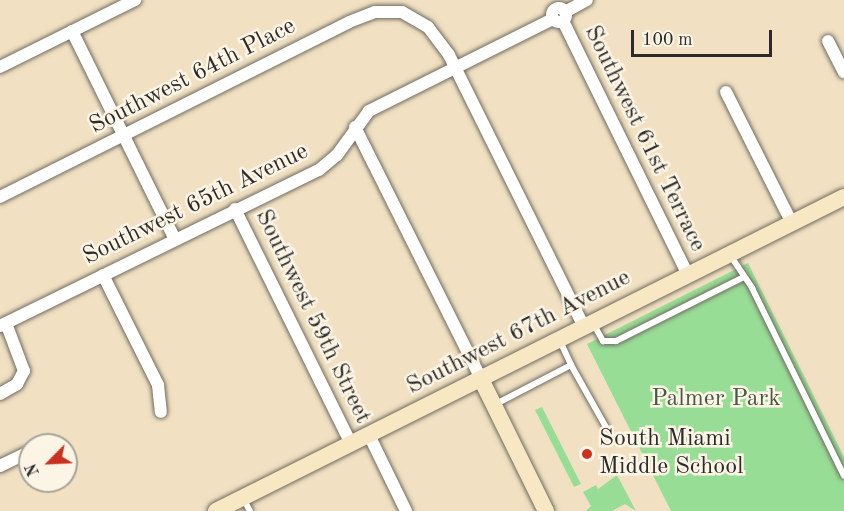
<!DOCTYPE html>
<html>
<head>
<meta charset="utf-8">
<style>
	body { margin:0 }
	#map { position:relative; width:844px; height:511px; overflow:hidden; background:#f1e1c2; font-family:"Old Standard TT",serif }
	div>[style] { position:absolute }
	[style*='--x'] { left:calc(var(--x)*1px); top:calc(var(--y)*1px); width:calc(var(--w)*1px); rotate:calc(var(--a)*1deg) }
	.green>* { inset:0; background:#98dd96 }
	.roads { filter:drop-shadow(0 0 2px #706b60) drop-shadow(0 0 2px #706b60) }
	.lane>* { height:6px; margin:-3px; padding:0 3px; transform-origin:3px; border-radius:3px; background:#fff }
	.street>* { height:12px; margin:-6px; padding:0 6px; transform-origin:6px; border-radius:6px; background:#fff }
	.street>.ring { margin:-6px; padding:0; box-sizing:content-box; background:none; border:12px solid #fff; border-radius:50% }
	.secondary>* { height:16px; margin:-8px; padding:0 8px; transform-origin:8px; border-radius:8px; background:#f7e8c3 }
	.dots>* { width:16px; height:16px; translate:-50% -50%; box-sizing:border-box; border:3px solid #fcf5e5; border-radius:50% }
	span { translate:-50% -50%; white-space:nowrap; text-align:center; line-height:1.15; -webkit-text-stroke:5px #fcf5e5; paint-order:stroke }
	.street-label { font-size:24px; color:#2b2b2b }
	.park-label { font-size:24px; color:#465846 }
	.poi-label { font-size:24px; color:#2b2b2b }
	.left { translate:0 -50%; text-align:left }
	.north { position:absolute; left:18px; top:433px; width:60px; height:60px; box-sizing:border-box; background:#fcf5e5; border:2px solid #a8a49b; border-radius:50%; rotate:246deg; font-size:16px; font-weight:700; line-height:24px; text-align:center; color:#2b2b2b }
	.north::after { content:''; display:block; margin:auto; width:21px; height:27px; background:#c8321e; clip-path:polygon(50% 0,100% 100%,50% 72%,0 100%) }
	.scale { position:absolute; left:631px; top:30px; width:141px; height:27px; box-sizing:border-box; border:3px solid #2b2b2b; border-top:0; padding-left:8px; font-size:18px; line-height:21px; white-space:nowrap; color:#2b2b2b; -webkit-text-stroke:4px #fcf5e5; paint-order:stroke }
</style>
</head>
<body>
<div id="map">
	<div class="green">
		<i style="clip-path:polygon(748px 263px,844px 457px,844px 511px,671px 511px,587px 344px)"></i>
		<i style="clip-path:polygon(542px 407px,581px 484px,574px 487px,535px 410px)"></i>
		<i style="clip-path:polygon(617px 475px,636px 511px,625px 504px,612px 511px,586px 511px,591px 506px,583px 492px,596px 485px,598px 489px)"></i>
	</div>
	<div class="roads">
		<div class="lane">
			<i style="--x:730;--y:255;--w:40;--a:56"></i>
			<i style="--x:752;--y:288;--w:209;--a:63.9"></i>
			<i style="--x:593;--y:323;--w:21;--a:61"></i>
			<i style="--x:603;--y:341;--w:13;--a:0"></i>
			<i style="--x:616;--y:341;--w:143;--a:-26.6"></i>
			<i style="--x:560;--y:341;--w:26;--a:65"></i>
			<i style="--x:494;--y:405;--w:87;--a:-27.5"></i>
			<i style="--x:571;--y:365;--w:71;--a:60.6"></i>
			<i style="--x:243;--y:498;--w:15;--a:62"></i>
		</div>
		<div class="street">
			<i class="ring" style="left:552px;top:8px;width:2px;height:2px"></i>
			<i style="--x:565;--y:12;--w:25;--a:-29"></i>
			<i style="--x:563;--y:21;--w:283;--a:63.8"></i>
			<i style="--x:72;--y:31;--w:232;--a:63.7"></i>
			<i style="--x:828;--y:41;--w:35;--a:63"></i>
			<i style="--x:0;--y:67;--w:151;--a:-26.4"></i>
			<i style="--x:726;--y:92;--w:147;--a:63.3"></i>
			<i style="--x:355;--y:127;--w:282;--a:63.4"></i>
			<i style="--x:0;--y:197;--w:390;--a:-26.6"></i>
			<i style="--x:349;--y:22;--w:28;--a:-21"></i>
			<i style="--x:375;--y:12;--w:27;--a:0"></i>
			<i style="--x:402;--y:12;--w:30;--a:30"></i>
			<i style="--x:428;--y:27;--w:35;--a:53"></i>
			<i style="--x:449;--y:55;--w:304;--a:63.6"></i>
			<i style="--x:235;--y:209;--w:262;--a:63.7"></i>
			<i style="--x:103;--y:275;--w:123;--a:63.4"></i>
			<i style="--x:158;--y:385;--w:27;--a:84"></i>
			<i style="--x:0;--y:326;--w:355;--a:-26.1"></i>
			<i style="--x:319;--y:170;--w:23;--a:-40"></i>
			<i style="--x:337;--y:155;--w:54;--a:-54"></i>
			<i style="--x:369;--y:111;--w:206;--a:-26.6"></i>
			<i style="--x:0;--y:394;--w:20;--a:-30"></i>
			<i style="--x:17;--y:384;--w:15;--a:-62"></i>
			<i style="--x:24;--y:371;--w:51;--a:-110.6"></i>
			<i style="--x:369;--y:435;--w:85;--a:64"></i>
			<i style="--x:0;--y:466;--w:30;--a:-26"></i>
		</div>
		<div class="secondary">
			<i style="--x:481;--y:379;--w:147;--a:63.8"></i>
			<i style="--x:216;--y:511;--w:702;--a:-26.57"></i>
		</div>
	</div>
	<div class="dots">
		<i style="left:587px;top:454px;background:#c8321e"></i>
	</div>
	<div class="street-label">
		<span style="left:193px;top:77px;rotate:-27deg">Southwest 64th Place</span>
		<span style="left:644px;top:139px;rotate:64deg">Southwest 61st Terrace</span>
		<span style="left:196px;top:205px;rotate:-26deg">Southwest 65th Avenue</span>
		<span style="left:312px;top:317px;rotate:64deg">Southwest 59th Street</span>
		<span style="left:519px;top:333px;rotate:-27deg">Southwest 67th Avenue</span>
	</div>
	<div class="park-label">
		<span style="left:716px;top:400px">Palmer Park</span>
	</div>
	<div class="poi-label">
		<span class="left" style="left:599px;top:454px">South Miami<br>Middle School</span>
	</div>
	<div class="north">N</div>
	<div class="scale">100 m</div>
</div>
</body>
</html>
